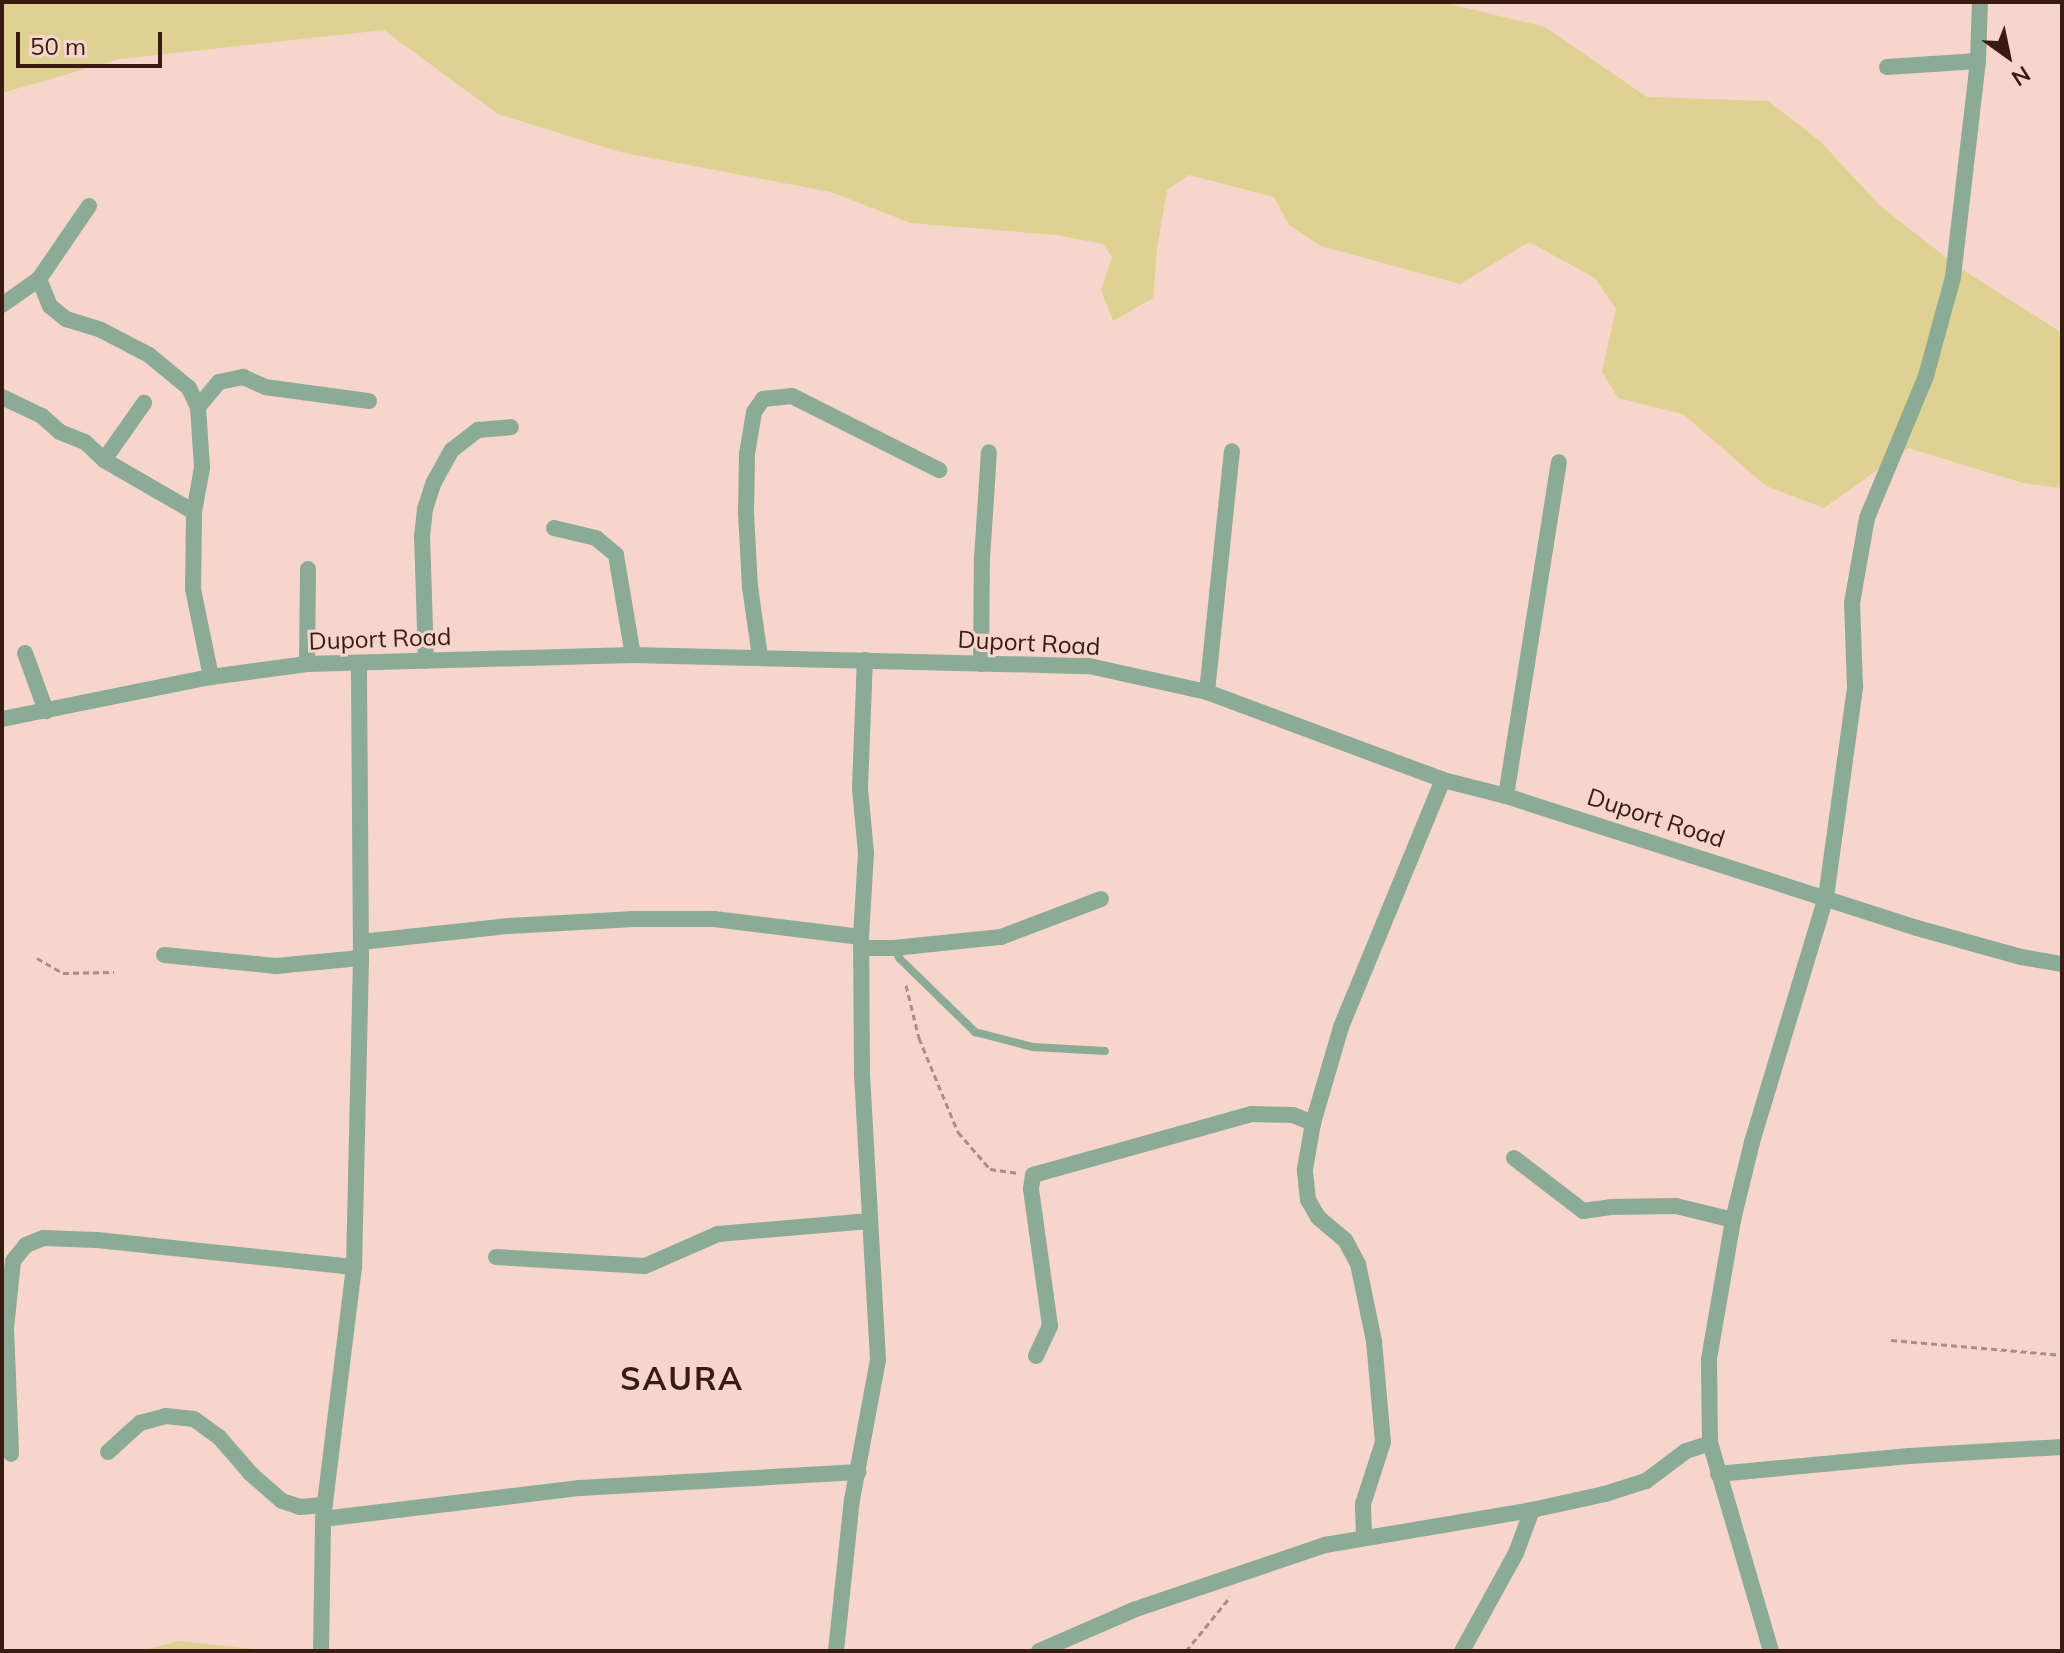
<!DOCTYPE html>
<html>
<head>
<meta charset="utf-8">
<style>
	body { margin:0 }
	#map { position:relative; width:2064px; height:1653px; overflow:hidden; background:#f6d5ca; font-family:Mulish,sans-serif }
	div>[style] { position:absolute }
	[style*='--x'] { left:calc(var(--x)*1px); top:calc(var(--y)*1px); width:calc(var(--w)*1px); rotate:calc(var(--a)*1deg) }
	.green>* { inset:0; background:#ded191 }
	.path>* { height:3px; margin-top:-1.5px; transform-origin:0; background:repeating-linear-gradient(90deg,#ad8d83 0 6px,transparent 0 10px) }
	.service>* { height:8px; margin:-4px; padding:0 4px; transform-origin:4px; border-radius:4px; background:#8bab97 }
	.minor>* { height:16px; margin:-8px; padding:0 8px; transform-origin:8px; border-radius:8px; background:#8bab97 }
	span { translate:-50% -50%; white-space:nowrap; text-align:center; line-height:1.15; -webkit-text-stroke:6px #f6d5ca; paint-order:stroke }
	.street-label { font-size:24px; color:#391b12 }
	.district-label { font-size:32px; color:#391b12; font-weight:700; letter-spacing:2px }
	.frame { position:absolute; inset:0; border:4px solid #391b12; pointer-events:none }
	.north { position:absolute; left:1968px; top:16px; width:80px; height:80px; -webkit-text-stroke:6px #f6d5ca; paint-order:stroke; rotate:147deg; font-size:22px; font-weight:700; line-height:32px; text-align:center; color:#391b12 }
	.north::after { content:''; display:block; margin:auto; width:28px; height:36px; background:#391b12; clip-path:polygon(50% 0,100% 100%,50% 72%,0 100%) }
	.scale { position:absolute; left:16px; top:32px; width:146px; height:36px; box-sizing:border-box; border:4px solid #391b12; border-top:0; padding-left:10px; font-size:24px; line-height:28px; white-space:nowrap; color:#391b12; -webkit-text-stroke:6px #f6d5ca; paint-order:stroke }
</style>
</head>
<body>
<div id="map">
	<div class="green">
		<i style="clip-path:polygon(2px 2px,1442px 2px,1545px 27px,1647px 97px,1768px 101px,1821px 142px,1879px 205px,1957px 266px,2062px 333px,2062px 488px,2023px 483px,1908px 448px,1824px 508px,1766px 486px,1683px 414px,1618px 398px,1602px 372px,1616px 309px,1595px 278px,1529px 242px,1460px 284px,1321px 246px,1289px 225px,1274px 197px,1189px 175px,1167px 190px,1157px 248px,1153px 298px,1113px 321px,1101px 290px,1112px 257px,1103px 244px,1057px 235px,911px 223px,831px 192px,620px 152px,498px 114px,384px 30px,120px 59px,2px 93px)"></i>
		<i style="clip-path:polygon(179px 1641px,271px 1651px,273px 1651px,140px 1651px)"></i>
	</div>
	<div class="path">
		<i style="--x:37;--y:958;--w:30;--a:30"></i>
		<i style="--x:63;--y:973;--w:51;--a:-1.1"></i>
		<i style="--x:906;--y:985;--w:55;--a:76.2"></i>
		<i style="--x:919;--y:1038;--w:102;--a:67.5"></i>
		<i style="--x:958;--y:1132;--w:49;--a:49.1"></i>
		<i style="--x:990;--y:1169;--w:27;--a:8"></i>
		<i style="--x:1891;--y:1340;--w:172;--a:5"></i>
		<i style="--x:1186;--y:1651;--w:70;--a:-50.8"></i>
	</div>
	<div class="service">
		<i style="--x:894;--y:949;--w:12;--a:59"></i>
		<i style="--x:900;--y:959;--w:105;--a:44.2"></i>
		<i style="--x:975;--y:1032;--w:60;--a:14.5"></i>
		<i style="--x:1033;--y:1047;--w:72;--a:3.2"></i>
	</div>
	<div class="minor">
		<i style="--x:1887;--y:67;--w:91;--a:-3.8"></i>
		<i style="--x:89;--y:206;--w:88;--a:124.4"></i>
		<i style="--x:39;--y:279;--w:29;--a:68"></i>
		<i style="--x:50;--y:306;--w:21;--a:39"></i>
		<i style="--x:66;--y:319;--w:37;--a:17"></i>
		<i style="--x:101;--y:330;--w:54;--a:27.5"></i>
		<i style="--x:149;--y:355;--w:52;--a:39.5"></i>
		<i style="--x:189;--y:388;--w:21;--a:65"></i>
		<i style="--x:198;--y:407;--w:61;--a:86.2"></i>
		<i style="--x:202;--y:468;--w:45;--a:100.3"></i>
		<i style="--x:194;--y:512;--w:77;--a:90.7"></i>
		<i style="--x:193;--y:589;--w:90;--a:78.4"></i>
		<i style="--x:2;--y:305;--w:45;--a:-35.1"></i>
		<i style="--x:2;--y:397;--w:44;--a:25.4"></i>
		<i style="--x:42;--y:416;--w:24;--a:42"></i>
		<i style="--x:60;--y:432;--w:27;--a:22"></i>
		<i style="--x:85;--y:442;--w:26;--a:43"></i>
		<i style="--x:104;--y:460;--w:104;--a:30"></i>
		<i style="--x:198;--y:407;--w:33;--a:-50"></i>
		<i style="--x:219;--y:382;--w:25;--a:-12"></i>
		<i style="--x:243;--y:377;--w:24;--a:24"></i>
		<i style="--x:265;--y:387;--w:105;--a:7.7"></i>
		<i style="--x:104;--y:460;--w:70;--a:-54.9"></i>
		<i style="--x:554;--y:528;--w:43;--a:13.4"></i>
		<i style="--x:596;--y:538;--w:26;--a:40"></i>
		<i style="--x:616;--y:555;--w:101;--a:80.4"></i>
		<i style="--x:25;--y:653;--w:62;--a:70.1"></i>
		<i style="--x:760;--y:657;--w:71;--a:-98.1"></i>
		<i style="--x:750;--y:587;--w:74;--a:-93.1"></i>
		<i style="--x:746;--y:513;--w:59;--a:-89"></i>
		<i style="--x:747;--y:454;--w:43;--a:-80.5"></i>
		<i style="--x:754;--y:412;--w:16;--a:-55"></i>
		<i style="--x:763;--y:399;--w:29;--a:-6"></i>
		<i style="--x:792;--y:396;--w:165;--a:26.7"></i>
		<i style="--x:426;--y:661;--w:124;--a:-91.8"></i>
		<i style="--x:422;--y:537;--w:28;--a:-84"></i>
		<i style="--x:425;--y:509;--w:28;--a:-72"></i>
		<i style="--x:434;--y:482;--w:37;--a:-61"></i>
		<i style="--x:452;--y:450;--w:33;--a:-38"></i>
		<i style="--x:478;--y:430;--w:33;--a:-5"></i>
		<i style="--x:307;--y:664;--w:95;--a:-89.4"></i>
		<i style="--x:981;--y:664;--w:105;--a:-89.5"></i>
		<i style="--x:982;--y:559;--w:107;--a:-86.3"></i>
		<i style="--x:1207;--y:692;--w:242;--a:-84.1"></i>
		<i style="--x:2;--y:719;--w:213;--a:-11.4"></i>
		<i style="--x:211;--y:677;--w:97;--a:-7.7"></i>
		<i style="--x:307;--y:664;--w:326;--a:-1.6"></i>
		<i style="--x:633;--y:655;--w:456;--a:1.4"></i>
		<i style="--x:1089;--y:666;--w:121;--a:12.4"></i>
		<i style="--x:1207;--y:692;--w:252;--a:20.4"></i>
		<i style="--x:1443;--y:780;--w:65;--a:14.3"></i>
		<i style="--x:1506;--y:796;--w:432;--a:17.8"></i>
		<i style="--x:1917;--y:928;--w:108;--a:15.6"></i>
		<i style="--x:2021;--y:957;--w:42;--a:9.7"></i>
		<i style="--x:1506;--y:796;--w:338;--a:-81"></i>
		<i style="--x:361;--y:942;--w:149;--a:-6.2"></i>
		<i style="--x:509;--y:926;--w:125;--a:-3.2"></i>
		<i style="--x:634;--y:919;--w:80;--a:0"></i>
		<i style="--x:714;--y:919;--w:148;--a:7"></i>
		<i style="--x:861;--y:948;--w:33;--a:0"></i>
		<i style="--x:894;--y:948;--w:108;--a:-5.9"></i>
		<i style="--x:1001;--y:937;--w:107;--a:-20.8"></i>
		<i style="--x:164;--y:955;--w:113;--a:5.6"></i>
		<i style="--x:276;--y:966;--w:85;--a:-5.4"></i>
		<i style="--x:1514;--y:1158;--w:87;--a:37.5"></i>
		<i style="--x:1583;--y:1211;--w:28;--a:-8"></i>
		<i style="--x:1611;--y:1207;--w:65;--a:-0.9"></i>
		<i style="--x:1676;--y:1206;--w:59;--a:13.8"></i>
		<i style="--x:496;--y:1257;--w:149;--a:3.5"></i>
		<i style="--x:645;--y:1266;--w:80;--a:-23.7"></i>
		<i style="--x:718;--y:1234;--w:152;--a:-4.9"></i>
		<i style="--x:6;--y:1328;--w:126;--a:87.7"></i>
		<i style="--x:2;--y:1334;--w:7;--a:-56"></i>
		<i style="--x:6;--y:1328;--w:67;--a:-84"></i>
		<i style="--x:13;--y:1261;--w:21;--a:-51"></i>
		<i style="--x:26;--y:1245;--w:18;--a:-22"></i>
		<i style="--x:43;--y:1238;--w:54;--a:2.1"></i>
		<i style="--x:97;--y:1240;--w:258;--a:6"></i>
		<i style="--x:1036;--y:1356;--w:33;--a:-65"></i>
		<i style="--x:1050;--y:1326;--w:138;--a:-97.9"></i>
		<i style="--x:1031;--y:1189;--w:14;--a:-82"></i>
		<i style="--x:1033;--y:1175;--w:227;--a:-15.6"></i>
		<i style="--x:1252;--y:1114;--w:41;--a:1.4"></i>
		<i style="--x:1293;--y:1115;--w:22;--a:22"></i>
		<i style="--x:108;--y:1452;--w:43;--a:-42.2"></i>
		<i style="--x:140;--y:1423;--w:27;--a:-15"></i>
		<i style="--x:166;--y:1416;--w:28;--a:6"></i>
		<i style="--x:194;--y:1419;--w:31;--a:36"></i>
		<i style="--x:219;--y:1437;--w:49;--a:49.1"></i>
		<i style="--x:251;--y:1474;--w:41;--a:41.1"></i>
		<i style="--x:282;--y:1501;--w:19;--a:18"></i>
		<i style="--x:300;--y:1507;--w:25;--a:-5"></i>
		<i style="--x:1718;--y:1474;--w:192;--a:-5.4"></i>
		<i style="--x:1909;--y:1456;--w:153;--a:-3.4"></i>
		<i style="--x:323;--y:1519;--w:259;--a:-6.9"></i>
		<i style="--x:580;--y:1488;--w:279;--a:-3.3"></i>
		<i style="--x:1364;--y:1536;--w:32;--a:-92"></i>
		<i style="--x:1363;--y:1504;--w:65;--a:-72.1"></i>
		<i style="--x:1383;--y:1442;--w:101;--a:-95.1"></i>
		<i style="--x:1374;--y:1341;--w:79;--a:-101.7"></i>
		<i style="--x:1358;--y:1264;--w:27;--a:-118"></i>
		<i style="--x:1345;--y:1240;--w:35;--a:-140"></i>
		<i style="--x:1318;--y:1217;--w:20;--a:-120"></i>
		<i style="--x:1308;--y:1200;--w:31;--a:-96"></i>
		<i style="--x:1305;--y:1169;--w:47;--a:-80.1"></i>
		<i style="--x:1313;--y:1123;--w:100;--a:-73.7"></i>
		<i style="--x:1341;--y:1027;--w:267;--a:-67.6"></i>
		<i style="--x:321;--y:1651;--w:132;--a:-89.1"></i>
		<i style="--x:323;--y:1519;--w:254;--a:-83"></i>
		<i style="--x:354;--y:1267;--w:309;--a:-88.7"></i>
		<i style="--x:361;--y:958;--w:295;--a:-90.4"></i>
		<i style="--x:836;--y:1651;--w:152;--a:-84"></i>
		<i style="--x:852;--y:1500;--w:142;--a:-79.5"></i>
		<i style="--x:878;--y:1360;--w:287;--a:-93.2"></i>
		<i style="--x:862;--y:1073;--w:136;--a:-90.4"></i>
		<i style="--x:861;--y:937;--w:84;--a:-86.6"></i>
		<i style="--x:866;--y:853;--w:65;--a:-95.3"></i>
		<i style="--x:860;--y:788;--w:128;--a:-87.8"></i>
		<i style="--x:1039;--y:1651;--w:106;--a:-23.4"></i>
		<i style="--x:1136;--y:1609;--w:200;--a:-18.7"></i>
		<i style="--x:1325;--y:1545;--w:210;--a:-9.6"></i>
		<i style="--x:1532;--y:1510;--w:75;--a:-12.4"></i>
		<i style="--x:1605;--y:1494;--w:43;--a:-17.6"></i>
		<i style="--x:1646;--y:1481;--w:50;--a:-36.9"></i>
		<i style="--x:1686;--y:1451;--w:25;--a:-18"></i>
		<i style="--x:1462;--y:1651;--w:112;--a:-61.1"></i>
		<i style="--x:1516;--y:1553;--w:46;--a:-69.6"></i>
		<i style="--x:1771;--y:1651;--w:217;--a:-106.3"></i>
		<i style="--x:1710;--y:1443;--w:84;--a:-90.7"></i>
		<i style="--x:1709;--y:1359;--w:141;--a:-80.2"></i>
		<i style="--x:1733;--y:1220;--w:80;--a:-76.3"></i>
		<i style="--x:1752;--y:1142;--w:256;--a:-73.2"></i>
		<i style="--x:1826;--y:897;--w:212;--a:-82.1"></i>
		<i style="--x:1855;--y:687;--w:84;--a:-92"></i>
		<i style="--x:1852;--y:603;--w:86;--a:-80"></i>
		<i style="--x:1867;--y:518;--w:154;--a:-67.4"></i>
		<i style="--x:1926;--y:376;--w:103;--a:-74.7"></i>
		<i style="--x:1953;--y:277;--w:217;--a:-83.4"></i>
		<i style="--x:1978;--y:61;--w:59;--a:-88.1"></i>
	</div>
	<div class="street-label">
		<span style="left:380px;top:639px;rotate:-2deg">Duport Road</span>
		<span style="left:1029px;top:643px;rotate:3deg">Duport Road</span>
		<span style="left:1656px;top:818px;rotate:18deg">Duport Road</span>
	</div>
	<div class="district-label">
		<span style="left:682px;top:1378px">SAURA</span>
	</div>
	<div class="frame"></div>
	<div class="north">N</div>
	<div class="scale">50 m</div>
</div>
</body>
</html>
